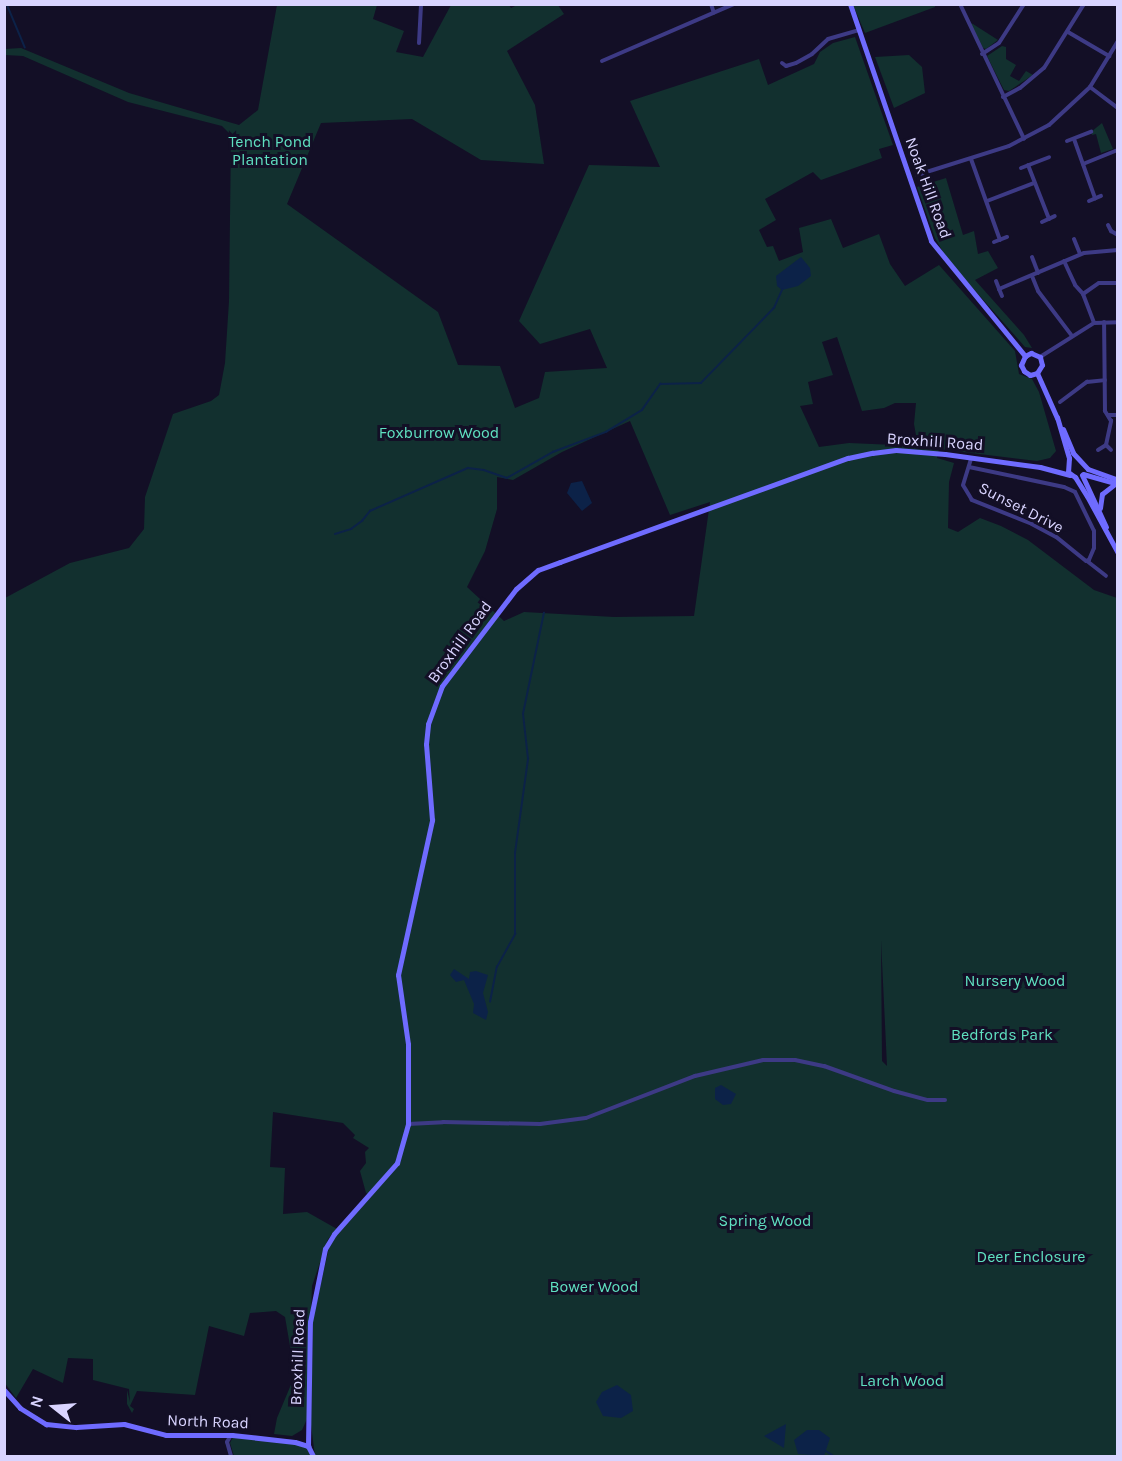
<!DOCTYPE html>
<html>
<head>
<meta charset="utf-8">
<style>
	body { margin:0 }
	#map { position:relative; width:1122px; height:1461px; overflow:hidden; background:#130f26; font-family:Karla,sans-serif }
	div>[style] { position:absolute }
	[style*='--x'] { left:calc(var(--x)*1px); top:calc(var(--y)*1px); width:calc(var(--w)*1px); rotate:calc(var(--a)*1deg) }
	.green>* { inset:0; background:#12302f }
	.water>* { inset:0; background:#0c2248 }
	.stream>* { height:1.5px; margin:-0.75px; padding:0 0.75px; transform-origin:0.75px; border-radius:0.75px; background:#0c2248 }
	.street>* { height:4px; margin:-2px; padding:0 2px; transform-origin:2px; border-radius:2px; background:#3d3a85 }
	.secondary>* { height:5px; margin:-2.5px; padding:0 2.5px; transform-origin:2.5px; border-radius:2.5px; background:#6f6bff }
	span { translate:-50% -50%; white-space:nowrap; text-align:center; line-height:1.15; -webkit-text-stroke:6px #130f26; paint-order:stroke }
	.park-label { font-size:16px; color:#5fe0c0 }
	.street-label { font-size:16px; color:#d9d4ff }
	.frame { position:absolute; inset:0; border:6px solid #d9d4ff; pointer-events:none }
	.north { position:absolute; left:24px; top:1377px; width:60px; height:60px; -webkit-text-stroke:4px #130f26; paint-order:stroke; rotate:287deg; font-size:16px; font-weight:700; line-height:24px; text-align:center; color:#d9d4ff }
	.north::after { content:''; display:block; margin:auto; width:21px; height:27px; background:#d9d4ff; clip-path:polygon(50% 0,100% 100%,50% 72%,0 100%) }
</style>
</head>
<body>
<div id="map">
	<div class="green">
		<i style="clip-path:polygon(935px 4px,935px 7px,865px 33px,853px 5px)"></i>
		<i style="clip-path:polygon(evenodd,277px 5px,377px 5px,373px 19px,404px 31px,396px 52px,423px 57px,451px 5px,509px 5px,511px 8px,517px 5px,558px 5px,564px 14px,507px 51px,535px 105px,544px 164px,481px 160px,412px 119px,321px 123px,287px 204px,438px 312px,458px 365px,500px 366px,515px 408px,539px 398px,545px 372px,607px 368px,590px 329px,540px 344px,519px 321px,589px 165px,660px 167px,630px 101px,759px 59px,768px 85px,814px 64px,820px 52px,833px 43px,855px 37px,893px 145px,879px 149px,882px 158px,821px 180px,813px 172px,765px 199px,776px 220px,759px 230px,767px 247px,773px 246px,779px 261px,803px 252px,799px 228px,831px 219px,843px 248px,879px 234px,890px 264px,905px 286px,939px 265px,1015px 351px,1019px 374px,1032px 379px,1039px 392px,1056px 451px,1050px 458px,1037px 461px,939px 449px,937px 458px,954px 463px,949px 482px,948px 528px,958px 532px,980px 518px,1001px 526px,1028px 540px,1094px 590px,1117px 598px,1117px 1456px,315px 1456px,311px 1425px,313px 1319px,330px 1243px,372px 1196px,366px 1193px,360px 1171px,366px 1163px,365px 1152px,369px 1148px,353px 1138px,355px 1135px,343px 1123px,273px 1112px,270px 1167px,285px 1168px,283px 1214px,307px 1212px,337px 1229px,328px 1239px,312px 1286px,307px 1419px,302px 1430px,292px 1436px,274px 1434px,277px 1418px,295px 1375px,285px 1317px,276px 1311px,250px 1313px,244px 1336px,209px 1326px,195px 1395px,137px 1391px,130px 1406px,134px 1409px,132px 1413px,127px 1404px,127px 1390px,130px 1402px,129px 1389px,93px 1380px,93px 1359px,68px 1358px,63px 1383px,33px 1369px,16px 1398px,4px 1382px,5px 598px,70px 563px,129px 548px,144px 529px,145px 497px,173px 414px,211px 401px,219px 395px,225px 363px,229px 301px,231px 135px,222px 126px,128px 102px,23px 56px,5px 55px,5px 49px,21px 48px,129px 93px,239px 125px,258px 110px,277px 5px,837px 337px,862px 411px,884px 408px,895px 403px,916px 403px,914px 424px,918px 446px,849px 443px,819px 447px,800px 406px,813px 404px,808px 382px,833px 375px,822px 342px,837px 337px,277px 5px,630px 421px,670px 515px,710px 502px,694px 616px,614px 617px,524px 612px,504px 621px,467px 587px,485px 551px,497px 509px,497px 477px,513px 480px,562px 452px,630px 421px,277px 5px,881px 940px,887px 1066px,882px 1061px,881px 940px)"></i>
		<i style="clip-path:polygon(970px 23px,973px 24px,998px 40px,986px 49px,983px 48px)"></i>
		<i style="clip-path:polygon(1002px 46px,1006px 47px,1006px 59px,1016px 65px,1010px 76px,1019px 81px,1026px 71px,1033px 75px,1009px 91px,1004px 90px,987px 56px)"></i>
		<i style="clip-path:polygon(909px 55px,922px 67px,925px 93px,894px 108px,875px 57px)"></i>
		<i style="clip-path:polygon(1102px 123px,1113px 149px,1101px 153px,1096px 134px,1092px 135px,1091px 132px)"></i>
		<i style="clip-path:polygon(946px 178px,963px 235px,974px 231px,978px 254px,988px 251px,998px 268px,975px 280px,1024px 335px,1032px 348px,1025px 347px,947px 259px,935px 238px,917px 187px)"></i>
		<i style="clip-path:polygon(233px 1437px,307px 1445px,310px 1456px,234px 1456px,230px 1443px)"></i>
	</div>
	<div class="water">
		<i style="clip-path:polygon(801px 257px,810px 268px,811px 276px,798px 286px,782px 290px,777px 286px,776px 276px)"></i>
		<i style="clip-path:polygon(582px 481px,592px 503px,582px 511px,567px 493px,571px 483px)"></i>
		<i style="clip-path:polygon(454px 969px,469px 979px,470px 972px,476px 971px,488px 975px,483px 993px,488px 1012px,486px 1020px,473px 1013px,474px 1004px,464px 980px,456px 982px,450px 975px)"></i>
		<i style="clip-path:polygon(721px 1085px,736px 1094px,731px 1104px,723px 1105px,715px 1099px,715px 1088px)"></i>
		<i style="clip-path:polygon(617px 1385px,631px 1395px,633px 1411px,621px 1418px,603px 1416px,596px 1402px,602px 1392px)"></i>
		<i style="clip-path:polygon(786px 1424px,784px 1448px,764px 1436px)"></i>
		<i style="clip-path:polygon(807px 1430px,819px 1430px,830px 1438px,824px 1456px,798px 1454px,794px 1440px)"></i>
	</div>
	<div class="stream">
		<i style="--x:7;--y:4;--w:47;--a:67.3"></i>
		<i style="--x:335;--y:534;--w:17;--a:-17"></i>
		<i style="--x:351;--y:529;--w:14;--a:-36"></i>
		<i style="--x:362;--y:521;--w:13;--a:-51"></i>
		<i style="--x:370;--y:511;--w:107;--a:-23.7"></i>
		<i style="--x:468;--y:468;--w:16;--a:7"></i>
		<i style="--x:484;--y:470;--w:24;--a:19"></i>
		<i style="--x:507;--y:478;--w:53;--a:-29.5"></i>
		<i style="--x:553;--y:452;--w:57;--a:-20.7"></i>
		<i style="--x:606;--y:432;--w:42;--a:-31.4"></i>
		<i style="--x:642;--y:410;--w:32;--a:-55"></i>
		<i style="--x:660;--y:384;--w:41;--a:-1.4"></i>
		<i style="--x:701;--y:383;--w:105;--a:-45.8"></i>
		<i style="--x:774;--y:308;--w:20;--a:-66"></i>
		<i style="--x:490;--y:1002;--w:36;--a:-79"></i>
		<i style="--x:497;--y:967;--w:38;--a:-61"></i>
		<i style="--x:515;--y:934;--w:81;--a:-90"></i>
		<i style="--x:515;--y:853;--w:95;--a:-82.1"></i>
		<i style="--x:528;--y:759;--w:45;--a:-96.3"></i>
		<i style="--x:523;--y:714;--w:103;--a:-78.3"></i>
		<i style="--x:826;--y:1451;--w:9;--a:32"></i>
	</div>
	<div class="street">
		<i style="--x:711;--y:4;--w:9;--a:72"></i>
		<i style="--x:960;--y:4;--w:149;--a:64.6"></i>
		<i style="--x:1068;--y:32;--w:48;--a:30.3"></i>
		<i style="--x:419;--y:43;--w:39;--a:-87"></i>
		<i style="--x:982;--y:54;--w:20;--a:-33"></i>
		<i style="--x:999;--y:43;--w:46;--a:-57.3"></i>
		<i style="--x:602;--y:61;--w:144;--a:-23.4"></i>
		<i style="--x:782;--y:63;--w:5;--a:37"></i>
		<i style="--x:786;--y:66;--w:10;--a:-17"></i>
		<i style="--x:796;--y:63;--w:18;--a:-29"></i>
		<i style="--x:812;--y:54;--w:22;--a:-43"></i>
		<i style="--x:828;--y:39;--w:32;--a:-16"></i>
		<i style="--x:1090;--y:87;--w:35;--a:37"></i>
		<i style="--x:1003;--y:97;--w:19;--a:-28"></i>
		<i style="--x:1020;--y:88;--w:31;--a:-40"></i>
		<i style="--x:1044;--y:68;--w:75;--a:-58"></i>
		<i style="--x:1074;--y:139;--w:63;--a:70.4"></i>
		<i style="--x:1067;--y:141;--w:26;--a:-21"></i>
		<i style="--x:971;--y:159;--w:86;--a:70.3"></i>
		<i style="--x:1083;--y:164;--w:38;--a:-22"></i>
		<i style="--x:1028;--y:165;--w:58;--a:68.7"></i>
		<i style="--x:1021;--y:168;--w:30;--a:-21"></i>
		<i style="--x:917;--y:175;--w:96;--a:-17.5"></i>
		<i style="--x:1009;--y:146;--w:45;--a:-27.7"></i>
		<i style="--x:1049;--y:125;--w:56;--a:-42.8"></i>
		<i style="--x:1090;--y:87;--w:54;--a:-58.7"></i>
		<i style="--x:987;--y:201;--w:50;--a:-21"></i>
		<i style="--x:1089;--y:201;--w:13;--a:-23"></i>
		<i style="--x:1042;--y:222;--w:14;--a:-25"></i>
		<i style="--x:1108;--y:225;--w:7;--a:63"></i>
		<i style="--x:1111;--y:231;--w:8;--a:30"></i>
		<i style="--x:1074;--y:239;--w:16;--a:68"></i>
		<i style="--x:994;--y:242;--w:14;--a:-21"></i>
		<i style="--x:1032;--y:257;--w:17;--a:69"></i>
		<i style="--x:1064;--y:261;--w:26;--a:65"></i>
		<i style="--x:1075;--y:285;--w:12;--a:48"></i>
		<i style="--x:1083;--y:294;--w:31;--a:69"></i>
		<i style="--x:1032;--y:276;--w:16;--a:68"></i>
		<i style="--x:1038;--y:291;--w:56;--a:52.9"></i>
		<i style="--x:996;--y:281;--w:9;--a:69"></i>
		<i style="--x:1083;--y:294;--w:19;--a:-35"></i>
		<i style="--x:1099;--y:283;--w:19;--a:0"></i>
		<i style="--x:1002;--y:296;--w:8;--a:-113"></i>
		<i style="--x:999;--y:289;--w:92;--a:-23"></i>
		<i style="--x:1084;--y:253;--w:34;--a:-5"></i>
		<i style="--x:1040;--y:357;--w:64;--a:-32.2"></i>
		<i style="--x:1094;--y:323;--w:24;--a:-2"></i>
		<i style="--x:1060;--y:402;--w:34;--a:-37"></i>
		<i style="--x:1087;--y:382;--w:18;--a:-6"></i>
		<i style="--x:1108;--y:415;--w:10;--a:0"></i>
		<i style="--x:1106;--y:445;--w:7;--a:45"></i>
		<i style="--x:1098;--y:450;--w:9;--a:-32"></i>
		<i style="--x:1106;--y:445;--w:25;--a:-78"></i>
		<i style="--x:1111;--y:421;--w:12;--a:-121"></i>
		<i style="--x:1105;--y:411;--w:89;--a:-90.6"></i>
		<i style="--x:969;--y:467;--w:97;--a:11.9"></i>
		<i style="--x:1064;--y:487;--w:12;--a:24"></i>
		<i style="--x:1075;--y:492;--w:43;--a:64"></i>
		<i style="--x:1094;--y:531;--w:17;--a:90"></i>
		<i style="--x:1094;--y:548;--w:13;--a:113"></i>
		<i style="--x:1089;--y:560;--w:3;--a:162"></i>
		<i style="--x:1086;--y:561;--w:38;--a:-141"></i>
		<i style="--x:1056;--y:537;--w:27;--a:-152"></i>
		<i style="--x:1032;--y:524;--w:65;--a:-158.2"></i>
		<i style="--x:972;--y:500;--w:17;--a:-121"></i>
		<i style="--x:963;--y:485;--w:28;--a:-73"></i>
		<i style="--x:1087;--y:561;--w:24;--a:38"></i>
		<i style="--x:408;--y:1124;--w:35;--a:-3"></i>
		<i style="--x:443;--y:1122;--w:97;--a:1.2"></i>
		<i style="--x:540;--y:1124;--w:46;--a:-7.4"></i>
		<i style="--x:586;--y:1118;--w:117;--a:-21.1"></i>
		<i style="--x:695;--y:1076;--w:70;--a:-13.2"></i>
		<i style="--x:763;--y:1060;--w:32;--a:0"></i>
		<i style="--x:795;--y:1060;--w:30;--a:12"></i>
		<i style="--x:824;--y:1066;--w:74;--a:19.7"></i>
		<i style="--x:894;--y:1091;--w:35;--a:15"></i>
		<i style="--x:928;--y:1100;--w:17;--a:0"></i>
		<i style="--x:231;--y:1435;--w:8;--a:120"></i>
		<i style="--x:227;--y:1442;--w:15;--a:74"></i>
	</div>
	<div class="secondary">
		<i style="--x:850;--y:4;--w:250;--a:71.1"></i>
		<i style="--x:931;--y:241;--w:149;--a:50.7"></i>
		<i style="--x:1025;--y:356;--w:7;--a:-27"></i>
		<i style="--x:1031;--y:353;--w:10;--a:24"></i>
		<i style="--x:1040;--y:357;--w:8;--a:76"></i>
		<i style="--x:1042;--y:365;--w:9;--a:122"></i>
		<i style="--x:1025;--y:356;--w:10;--a:114"></i>
		<i style="--x:1021;--y:365;--w:7;--a:63"></i>
		<i style="--x:1024;--y:371;--w:7;--a:34"></i>
		<i style="--x:1030;--y:375;--w:7;--a:-16"></i>
		<i style="--x:1037;--y:373;--w:49;--a:66"></i>
		<i style="--x:1057;--y:417;--w:43;--a:73.7"></i>
		<i style="--x:1069;--y:458;--w:14;--a:94"></i>
		<i style="--x:1068;--y:472;--w:9;--a:36"></i>
		<i style="--x:1075;--y:477;--w:22;--a:58"></i>
		<i style="--x:1087;--y:496;--w:65;--a:61.5"></i>
		<i style="--x:1063;--y:429;--w:26;--a:67"></i>
		<i style="--x:1073;--y:453;--w:22;--a:47"></i>
		<i style="--x:1088;--y:469;--w:32;--a:20"></i>
		<i style="--x:1083;--y:474;--w:36;--a:16"></i>
		<i style="--x:1082;--y:475;--w:57;--a:65.2"></i>
		<i style="--x:1100;--y:508;--w:14;--a:-82"></i>
		<i style="--x:1102;--y:494;--w:16;--a:-38"></i>
		<i style="--x:4;--y:1390;--w:24;--a:48"></i>
		<i style="--x:20;--y:1408;--w:31;--a:32"></i>
		<i style="--x:46;--y:1424;--w:30;--a:6"></i>
		<i style="--x:76;--y:1427;--w:48;--a:-3.6"></i>
		<i style="--x:124;--y:1424;--w:43;--a:14.7"></i>
		<i style="--x:166;--y:1435;--w:66;--a:0"></i>
		<i style="--x:232;--y:1435;--w:63;--a:6.3"></i>
		<i style="--x:295;--y:1442;--w:14;--a:17"></i>
		<i style="--x:308;--y:1446;--w:11;--a:63"></i>
		<i style="--x:308;--y:1446;--w:124;--a:-89.1"></i>
		<i style="--x:310;--y:1322;--w:75;--a:-78.4"></i>
		<i style="--x:325;--y:1249;--w:17;--a:-59"></i>
		<i style="--x:334;--y:1234;--w:95;--a:-48.4"></i>
		<i style="--x:397;--y:1163;--w:41;--a:-74.2"></i>
		<i style="--x:408;--y:1124;--w:80;--a:-90"></i>
		<i style="--x:408;--y:1044;--w:70;--a:-98.2"></i>
		<i style="--x:398;--y:975;--w:159;--a:-77.6"></i>
		<i style="--x:432;--y:820;--w:76;--a:-94.5"></i>
		<i style="--x:426;--y:744;--w:20;--a:-84"></i>
		<i style="--x:428;--y:724;--w:40;--a:-69.8"></i>
		<i style="--x:442;--y:686;--w:122;--a:-52.7"></i>
		<i style="--x:516;--y:589;--w:29;--a:-41"></i>
		<i style="--x:538;--y:570;--w:23;--a:-20"></i>
		<i style="--x:560;--y:562;--w:306;--a:-19.9"></i>
		<i style="--x:848;--y:458;--w:25;--a:-12"></i>
		<i style="--x:872;--y:453;--w:24;--a:-7"></i>
		<i style="--x:896;--y:450;--w:49;--a:4.7"></i>
		<i style="--x:945;--y:454;--w:96;--a:7.8"></i>
		<i style="--x:1040;--y:467;--w:31;--a:15"></i>
	</div>
	<div class="park-label">
		<span style="left:270px;top:151px">Tench Pond<br>Plantation</span>
		<span style="left:439px;top:433px">Foxburrow Wood</span>
		<span style="left:1015px;top:981px">Nursery Wood</span>
		<span style="left:1002px;top:1035px">Bedfords Park</span>
		<span style="left:765px;top:1221px">Spring Wood</span>
		<span style="left:1031px;top:1257px">Deer Enclosure</span>
		<span style="left:594px;top:1287px">Bower Wood</span>
		<span style="left:902px;top:1381px">Larch Wood</span>
	</div>
	<div class="street-label">
		<span style="left:928px;top:188px;rotate:70deg">Noak Hill Road</span>
		<span style="left:935px;top:442px;rotate:4deg">Broxhill Road</span>
		<span style="left:1021px;top:508px;rotate:27deg">Sunset Drive</span>
		<span style="left:460px;top:642px;rotate:-54deg">Broxhill Road</span>
		<span style="left:298px;top:1357px;rotate:-88deg">Broxhill Road</span>
		<span style="left:208px;top:1422px;rotate:2deg">North Road</span>
	</div>
	<div class="frame"></div>
	<div class="north">N</div>
</div>
</body>
</html>
